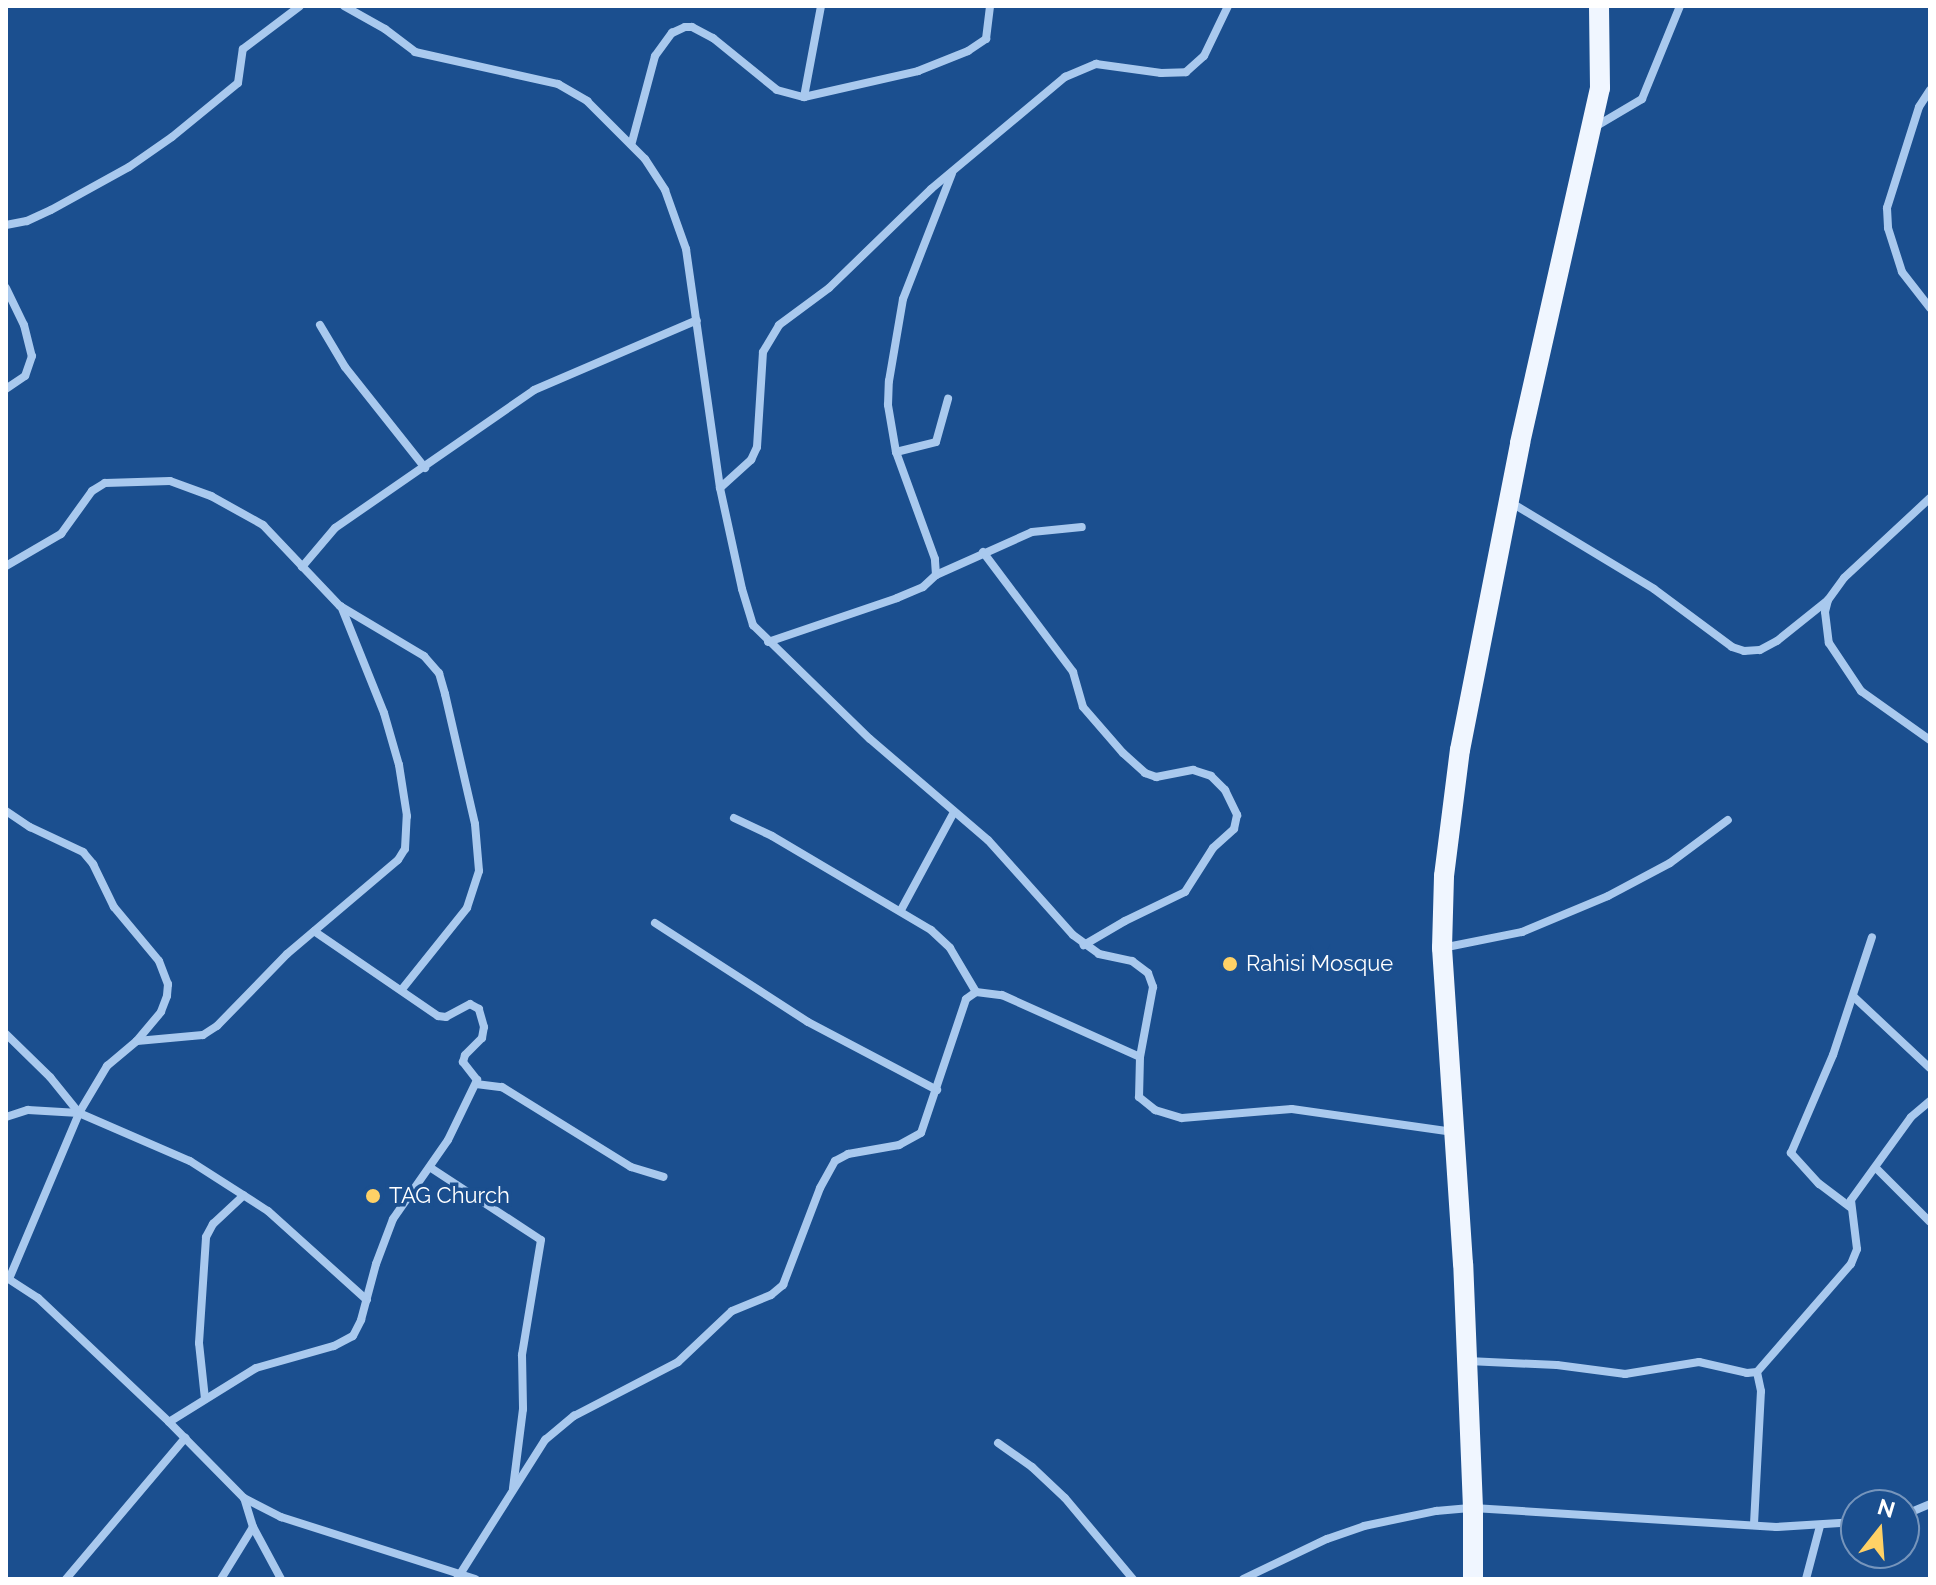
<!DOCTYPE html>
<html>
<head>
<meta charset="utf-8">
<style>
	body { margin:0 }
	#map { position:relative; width:1936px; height:1585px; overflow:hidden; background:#1b4f8f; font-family:Raleway,sans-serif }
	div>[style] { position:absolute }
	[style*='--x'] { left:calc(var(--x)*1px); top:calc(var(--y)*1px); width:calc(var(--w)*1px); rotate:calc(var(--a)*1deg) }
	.street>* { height:8px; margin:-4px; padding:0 4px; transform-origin:4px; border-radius:4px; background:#a9c9ee }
	.primary>* { height:20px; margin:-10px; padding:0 10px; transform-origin:10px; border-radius:10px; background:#f0f6ff }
	.dots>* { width:22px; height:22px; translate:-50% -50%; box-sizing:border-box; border:4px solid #1b4f8f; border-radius:50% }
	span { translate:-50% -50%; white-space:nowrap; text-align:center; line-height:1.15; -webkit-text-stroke:7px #1b4f8f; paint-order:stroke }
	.poi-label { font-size:22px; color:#fff }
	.left { translate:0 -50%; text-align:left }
	.frame { position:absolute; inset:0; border:8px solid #fff; pointer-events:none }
	.north { position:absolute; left:1840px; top:1489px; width:80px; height:80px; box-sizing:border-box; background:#1b4f8f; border:2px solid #7695bc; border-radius:50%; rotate:17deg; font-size:22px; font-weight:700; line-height:32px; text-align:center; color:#fff }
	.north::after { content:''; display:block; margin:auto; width:28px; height:36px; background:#ffd166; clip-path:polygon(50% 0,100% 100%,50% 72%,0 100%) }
</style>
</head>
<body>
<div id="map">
	<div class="street">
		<i style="--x:344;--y:6;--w:47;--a:29.3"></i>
		<i style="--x:385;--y:29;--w:38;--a:37"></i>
		<i style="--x:415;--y:52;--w:147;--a:12.6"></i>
		<i style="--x:558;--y:84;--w:34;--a:30"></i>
		<i style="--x:587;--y:101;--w:82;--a:45"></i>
		<i style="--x:645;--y:159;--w:37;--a:57"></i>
		<i style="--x:665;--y:190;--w:63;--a:70.4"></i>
		<i style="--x:686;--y:249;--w:241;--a:81.9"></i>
		<i style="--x:720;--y:488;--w:103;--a:77.7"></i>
		<i style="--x:742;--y:589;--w:38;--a:73"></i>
		<i style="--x:753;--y:625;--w:163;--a:44.3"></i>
		<i style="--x:870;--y:739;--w:155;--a:40.6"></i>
		<i style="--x:988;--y:840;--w:127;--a:48.2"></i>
		<i style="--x:1073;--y:935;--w:32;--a:36"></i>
		<i style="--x:1099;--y:954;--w:34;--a:12"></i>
		<i style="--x:1132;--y:961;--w:20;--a:37"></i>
		<i style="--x:1148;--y:973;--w:15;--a:70"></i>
		<i style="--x:1153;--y:987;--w:71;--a:100.5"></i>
		<i style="--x:1140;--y:1057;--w:40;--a:91.4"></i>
		<i style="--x:1139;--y:1097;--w:21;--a:39"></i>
		<i style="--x:1155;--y:1110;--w:28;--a:17"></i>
		<i style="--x:1182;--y:1118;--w:110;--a:-4.7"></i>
		<i style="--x:1292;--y:1109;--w:163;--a:8.1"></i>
		<i style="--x:1930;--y:90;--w:20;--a:123"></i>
		<i style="--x:1919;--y:107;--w:106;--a:107.6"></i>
		<i style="--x:1887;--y:208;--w:20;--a:87"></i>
		<i style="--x:1888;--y:228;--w:46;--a:72.3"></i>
		<i style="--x:1902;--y:272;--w:46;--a:52.1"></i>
		<i style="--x:804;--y:97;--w:93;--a:-79.4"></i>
		<i style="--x:1593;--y:128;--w:57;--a:-30.6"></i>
		<i style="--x:1642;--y:99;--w:100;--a:-67.8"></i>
		<i style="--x:632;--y:142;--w:89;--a:-75"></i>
		<i style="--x:655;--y:56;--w:29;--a:-54"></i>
		<i style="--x:672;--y:33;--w:14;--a:-25"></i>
		<i style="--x:685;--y:27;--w:7;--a:0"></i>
		<i style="--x:692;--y:27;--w:24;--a:28"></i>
		<i style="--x:713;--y:38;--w:82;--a:39.1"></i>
		<i style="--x:777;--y:90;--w:28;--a:15"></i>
		<i style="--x:804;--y:97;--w:117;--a:-12.8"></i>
		<i style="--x:918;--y:71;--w:54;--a:-21.8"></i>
		<i style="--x:968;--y:51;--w:22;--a:-34"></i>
		<i style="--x:986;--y:39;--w:33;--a:-83"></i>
		<i style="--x:6;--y:225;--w:21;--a:-11"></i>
		<i style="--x:27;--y:221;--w:26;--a:-25"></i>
		<i style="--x:51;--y:210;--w:89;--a:-28.9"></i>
		<i style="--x:129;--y:167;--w:52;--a:-34.9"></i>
		<i style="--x:172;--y:137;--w:85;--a:-39.3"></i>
		<i style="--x:238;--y:83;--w:34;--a:-82"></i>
		<i style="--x:243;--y:49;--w:71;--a:-37"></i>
		<i style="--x:6;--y:288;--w:41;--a:64.1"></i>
		<i style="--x:24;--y:325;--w:32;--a:76"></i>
		<i style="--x:32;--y:356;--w:21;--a:109"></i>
		<i style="--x:25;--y:376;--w:23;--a:146"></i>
		<i style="--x:320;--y:325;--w:49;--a:59.2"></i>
		<i style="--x:345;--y:367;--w:129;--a:51.6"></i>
		<i style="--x:896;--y:452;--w:41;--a:-14"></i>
		<i style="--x:936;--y:442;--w:45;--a:-74.4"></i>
		<i style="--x:720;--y:488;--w:42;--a:-42.1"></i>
		<i style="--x:751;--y:460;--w:14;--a:-65"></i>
		<i style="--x:757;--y:447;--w:95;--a:-86.4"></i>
		<i style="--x:763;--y:352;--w:31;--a:-59"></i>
		<i style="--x:779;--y:325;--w:62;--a:-36.5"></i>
		<i style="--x:829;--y:288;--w:142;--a:-44.1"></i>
		<i style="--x:931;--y:189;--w:175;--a:-39.9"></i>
		<i style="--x:1065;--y:77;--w:34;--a:-23"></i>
		<i style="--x:1096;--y:64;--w:66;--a:7.9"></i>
		<i style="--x:1161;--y:73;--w:25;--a:-2"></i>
		<i style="--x:1186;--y:72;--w:24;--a:-42"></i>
		<i style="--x:1204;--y:56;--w:55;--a:-64.4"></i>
		<i style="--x:1930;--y:498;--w:117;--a:137.1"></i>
		<i style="--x:1844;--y:578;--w:27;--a:126"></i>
		<i style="--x:1828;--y:600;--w:12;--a:104"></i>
		<i style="--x:1825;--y:612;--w:31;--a:83"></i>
		<i style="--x:1829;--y:643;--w:58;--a:56.3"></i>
		<i style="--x:1861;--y:691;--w:85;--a:35.4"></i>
		<i style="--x:1510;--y:502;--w:168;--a:31.1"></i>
		<i style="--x:1654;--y:589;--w:97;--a:36.6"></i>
		<i style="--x:1732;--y:647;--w:13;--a:18"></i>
		<i style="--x:1744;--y:651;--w:16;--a:-4"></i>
		<i style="--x:1760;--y:650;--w:19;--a:-28"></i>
		<i style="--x:1777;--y:641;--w:65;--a:-38.8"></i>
		<i style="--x:983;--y:552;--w:150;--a:53.1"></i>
		<i style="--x:1073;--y:672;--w:36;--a:74"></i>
		<i style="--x:1083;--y:707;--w:61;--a:49"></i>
		<i style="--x:1123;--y:753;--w:30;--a:42"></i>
		<i style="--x:1145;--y:773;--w:12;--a:20"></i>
		<i style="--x:1156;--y:777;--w:38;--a:-11"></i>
		<i style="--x:1193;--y:770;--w:19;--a:18"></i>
		<i style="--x:1211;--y:776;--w:20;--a:45"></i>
		<i style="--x:1225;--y:790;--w:28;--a:64"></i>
		<i style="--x:1237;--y:815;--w:14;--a:102"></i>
		<i style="--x:1234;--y:829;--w:28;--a:138"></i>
		<i style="--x:1213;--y:848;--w:52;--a:122.5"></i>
		<i style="--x:1185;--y:892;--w:67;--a:154.2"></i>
		<i style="--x:1125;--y:921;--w:48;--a:149.7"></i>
		<i style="--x:6;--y:566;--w:64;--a:-30.2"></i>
		<i style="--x:61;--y:534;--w:53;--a:-54.2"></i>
		<i style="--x:92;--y:491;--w:15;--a:-32"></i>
		<i style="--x:105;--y:483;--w:65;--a:-1.8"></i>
		<i style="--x:170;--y:481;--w:44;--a:20.1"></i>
		<i style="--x:211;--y:496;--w:60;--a:29.1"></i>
		<i style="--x:263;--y:525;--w:112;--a:46.5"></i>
		<i style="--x:340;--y:606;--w:98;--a:30.8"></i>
		<i style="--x:424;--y:656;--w:23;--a:49"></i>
		<i style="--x:439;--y:673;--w:22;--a:74"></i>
		<i style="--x:445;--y:694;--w:133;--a:77"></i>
		<i style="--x:475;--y:824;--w:47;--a:85.1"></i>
		<i style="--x:479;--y:871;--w:39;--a:108"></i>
		<i style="--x:467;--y:908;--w:104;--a:128.7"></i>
		<i style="--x:302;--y:567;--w:51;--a:-49.8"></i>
		<i style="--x:335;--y:528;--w:242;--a:-34.7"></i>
		<i style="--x:534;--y:390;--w:177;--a:-23.2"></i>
		<i style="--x:936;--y:575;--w:105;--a:-24.1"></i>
		<i style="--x:1032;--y:532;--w:50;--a:-5.7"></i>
		<i style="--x:768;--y:642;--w:136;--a:-18.8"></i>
		<i style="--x:897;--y:598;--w:28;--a:-23"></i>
		<i style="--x:923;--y:587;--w:18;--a:-43"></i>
		<i style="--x:936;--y:575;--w:16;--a:-94"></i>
		<i style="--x:935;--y:559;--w:114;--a:-110"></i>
		<i style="--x:896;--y:452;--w:48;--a:-99.7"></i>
		<i style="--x:888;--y:405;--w:24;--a:-88"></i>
		<i style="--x:889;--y:381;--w:83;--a:-80.3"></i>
		<i style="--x:903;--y:299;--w:135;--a:-68.7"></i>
		<i style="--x:6;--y:811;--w:29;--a:34"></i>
		<i style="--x:30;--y:827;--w:59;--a:25.3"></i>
		<i style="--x:83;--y:852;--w:16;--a:50"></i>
		<i style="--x:93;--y:864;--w:48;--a:64"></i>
		<i style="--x:114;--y:907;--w:70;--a:50.2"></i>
		<i style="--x:159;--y:961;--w:25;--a:69"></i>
		<i style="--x:168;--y:984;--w:12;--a:95"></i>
		<i style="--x:167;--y:996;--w:17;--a:111"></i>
		<i style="--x:161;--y:1012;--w:38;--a:130"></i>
		<i style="--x:734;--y:818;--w:42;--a:25.3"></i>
		<i style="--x:772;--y:836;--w:185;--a:30.6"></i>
		<i style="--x:931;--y:930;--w:26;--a:43"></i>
		<i style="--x:950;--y:948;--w:51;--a:59.4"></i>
		<i style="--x:901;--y:910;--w:111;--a:-61.6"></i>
		<i style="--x:655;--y:923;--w:182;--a:32.9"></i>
		<i style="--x:808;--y:1022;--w:146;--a:27.8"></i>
		<i style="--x:1442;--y:948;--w:82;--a:-11.3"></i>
		<i style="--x:1522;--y:932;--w:93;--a:-22.7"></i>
		<i style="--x:1608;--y:896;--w:70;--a:-28"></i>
		<i style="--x:1670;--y:863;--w:72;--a:-36.6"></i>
		<i style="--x:1854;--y:997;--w:104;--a:43.1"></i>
		<i style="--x:6;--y:1034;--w:62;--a:44.3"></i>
		<i style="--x:50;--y:1077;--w:46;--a:51.1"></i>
		<i style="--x:476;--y:1084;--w:26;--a:7"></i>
		<i style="--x:502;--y:1087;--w:152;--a:31.8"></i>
		<i style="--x:631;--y:1167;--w:34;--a:17"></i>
		<i style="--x:6;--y:1117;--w:23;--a:-18"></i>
		<i style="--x:28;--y:1110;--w:51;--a:3.4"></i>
		<i style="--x:79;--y:1113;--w:121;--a:23.4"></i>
		<i style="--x:190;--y:1161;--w:93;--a:32.7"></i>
		<i style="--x:268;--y:1211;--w:133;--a:42"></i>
		<i style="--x:431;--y:1168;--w:131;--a:33.2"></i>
		<i style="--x:541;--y:1240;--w:117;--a:99.4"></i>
		<i style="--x:522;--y:1355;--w:54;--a:88.9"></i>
		<i style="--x:523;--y:1409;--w:80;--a:97.2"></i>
		<i style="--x:1876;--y:1168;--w:76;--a:45"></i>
		<i style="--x:1850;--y:1207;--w:39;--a:-143"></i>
		<i style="--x:1819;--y:1184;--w:42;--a:-132.1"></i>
		<i style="--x:1791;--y:1153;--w:107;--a:-66.8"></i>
		<i style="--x:1833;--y:1055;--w:124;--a:-71.7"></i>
		<i style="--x:7;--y:1278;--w:37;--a:33"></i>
		<i style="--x:38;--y:1298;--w:180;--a:43.4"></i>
		<i style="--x:169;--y:1422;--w:107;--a:45.4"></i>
		<i style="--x:244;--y:1498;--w:42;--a:27.2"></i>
		<i style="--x:281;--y:1517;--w:204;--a:17.7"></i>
		<i style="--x:9;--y:1279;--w:180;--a:-67.1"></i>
		<i style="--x:79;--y:1113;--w:55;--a:-59.2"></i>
		<i style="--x:107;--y:1066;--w:39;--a:-40"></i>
		<i style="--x:137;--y:1041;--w:66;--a:-5.2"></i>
		<i style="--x:203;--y:1035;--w:17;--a:-33"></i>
		<i style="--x:217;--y:1026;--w:100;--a:-45.8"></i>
		<i style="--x:287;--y:954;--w:145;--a:-40.3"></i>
		<i style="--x:398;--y:860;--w:13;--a:-58"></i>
		<i style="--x:405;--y:849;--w:33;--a:-87"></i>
		<i style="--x:407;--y:816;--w:52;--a:-98.9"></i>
		<i style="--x:399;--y:765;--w:54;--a:-106.1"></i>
		<i style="--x:384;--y:713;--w:115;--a:-111.9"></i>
		<i style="--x:1468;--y:1361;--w:89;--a:2.6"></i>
		<i style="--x:1557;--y:1365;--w:69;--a:7.5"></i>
		<i style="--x:1625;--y:1374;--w:75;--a:-9.2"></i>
		<i style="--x:1699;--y:1362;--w:49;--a:12.9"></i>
		<i style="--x:1747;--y:1373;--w:10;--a:-6"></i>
		<i style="--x:1757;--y:1372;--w:143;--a:-49"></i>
		<i style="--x:1851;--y:1264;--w:16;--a:-68"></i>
		<i style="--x:1857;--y:1249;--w:49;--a:-97"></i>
		<i style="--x:1851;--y:1200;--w:102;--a:-54.1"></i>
		<i style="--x:1911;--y:1117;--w:25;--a:-40"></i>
		<i style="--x:205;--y:1399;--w:56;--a:-96.1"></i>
		<i style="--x:199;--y:1343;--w:106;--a:-86.2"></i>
		<i style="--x:206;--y:1237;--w:15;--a:-62"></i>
		<i style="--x:213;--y:1224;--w:42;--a:-43.1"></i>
		<i style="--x:169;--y:1422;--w:102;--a:-31.8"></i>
		<i style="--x:256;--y:1368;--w:81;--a:-15.8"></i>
		<i style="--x:334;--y:1346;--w:21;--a:-28"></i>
		<i style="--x:353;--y:1336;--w:18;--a:-63"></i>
		<i style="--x:361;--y:1320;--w:58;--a:-75"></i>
		<i style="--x:376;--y:1264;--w:48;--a:-69.3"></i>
		<i style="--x:393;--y:1219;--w:96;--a:-55.2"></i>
		<i style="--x:448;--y:1140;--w:67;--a:-64.2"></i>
		<i style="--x:477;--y:1080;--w:23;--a:-128"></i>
		<i style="--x:463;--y:1062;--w:7;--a:-74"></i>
		<i style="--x:465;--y:1055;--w:24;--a:-45"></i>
		<i style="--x:482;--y:1038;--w:11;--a:-80"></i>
		<i style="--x:484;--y:1027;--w:19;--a:-106"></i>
		<i style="--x:479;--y:1009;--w:10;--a:-151"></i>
		<i style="--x:470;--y:1004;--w:27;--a:152"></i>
		<i style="--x:446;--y:1017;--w:8;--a:-173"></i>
		<i style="--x:438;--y:1016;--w:150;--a:-145.6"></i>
		<i style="--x:998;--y:1443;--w:42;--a:35.2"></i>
		<i style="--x:1032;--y:1467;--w:45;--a:43.2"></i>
		<i style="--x:1065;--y:1498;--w:106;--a:50"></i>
		<i style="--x:1904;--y:1515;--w:28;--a:-23"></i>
		<i style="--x:1754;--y:1524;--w:133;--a:-87"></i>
		<i style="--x:1761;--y:1391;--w:19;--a:-102"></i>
		<i style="--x:253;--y:1527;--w:59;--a:61.7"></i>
		<i style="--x:66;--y:1579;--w:185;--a:-49.8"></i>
		<i style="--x:221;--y:1579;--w:61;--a:-58.4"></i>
		<i style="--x:253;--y:1527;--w:30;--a:-107"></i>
		<i style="--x:457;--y:1579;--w:165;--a:-57.7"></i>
		<i style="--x:545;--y:1440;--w:38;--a:-40"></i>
		<i style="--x:574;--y:1416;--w:117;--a:-27.4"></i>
		<i style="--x:678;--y:1362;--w:74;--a:-43.4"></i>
		<i style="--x:732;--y:1311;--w:42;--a:-22.3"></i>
		<i style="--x:771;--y:1295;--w:16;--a:-40"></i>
		<i style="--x:783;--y:1285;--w:104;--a:-69.1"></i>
		<i style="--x:820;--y:1188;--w:31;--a:-61"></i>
		<i style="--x:835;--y:1161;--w:15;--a:-28"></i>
		<i style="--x:848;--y:1154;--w:52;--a:-10"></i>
		<i style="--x:899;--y:1145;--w:25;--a:-29"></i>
		<i style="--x:921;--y:1133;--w:141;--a:-71.4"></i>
		<i style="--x:966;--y:999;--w:12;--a:-35"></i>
		<i style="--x:976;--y:992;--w:26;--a:7"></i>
		<i style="--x:1002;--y:995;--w:151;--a:24.2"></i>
		<i style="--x:1243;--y:1579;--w:93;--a:-25.5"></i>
		<i style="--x:1327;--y:1539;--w:39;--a:-19"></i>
		<i style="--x:1364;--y:1526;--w:74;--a:-11.8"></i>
		<i style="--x:1436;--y:1511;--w:37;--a:-5"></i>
		<i style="--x:1473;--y:1508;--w:304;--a:3.6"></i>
		<i style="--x:1776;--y:1527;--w:80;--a:-3.6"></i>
		<i style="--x:1806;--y:1579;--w:55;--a:-75.2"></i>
	</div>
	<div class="primary">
		<i style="--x:1473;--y:1579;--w:71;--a:-90"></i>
		<i style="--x:1473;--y:1508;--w:244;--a:-92.3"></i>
		<i style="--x:1463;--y:1264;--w:317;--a:-93.8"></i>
		<i style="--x:1442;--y:948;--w:72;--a:-88.4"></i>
		<i style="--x:1444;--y:876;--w:127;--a:-82.8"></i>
		<i style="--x:1460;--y:750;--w:313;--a:-78.9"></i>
		<i style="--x:1520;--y:443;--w:364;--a:-77.3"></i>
		<i style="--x:1600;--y:88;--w:82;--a:-90.7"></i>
	</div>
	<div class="dots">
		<i style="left:1230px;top:964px;background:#ffd166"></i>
		<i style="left:373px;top:1196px;background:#ffd166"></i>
	</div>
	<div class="poi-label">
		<span class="left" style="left:1246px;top:964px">Rahisi Mosque</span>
		<span class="left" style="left:389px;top:1196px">TAG Church</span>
	</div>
	<div class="frame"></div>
	<div class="north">N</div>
</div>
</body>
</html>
